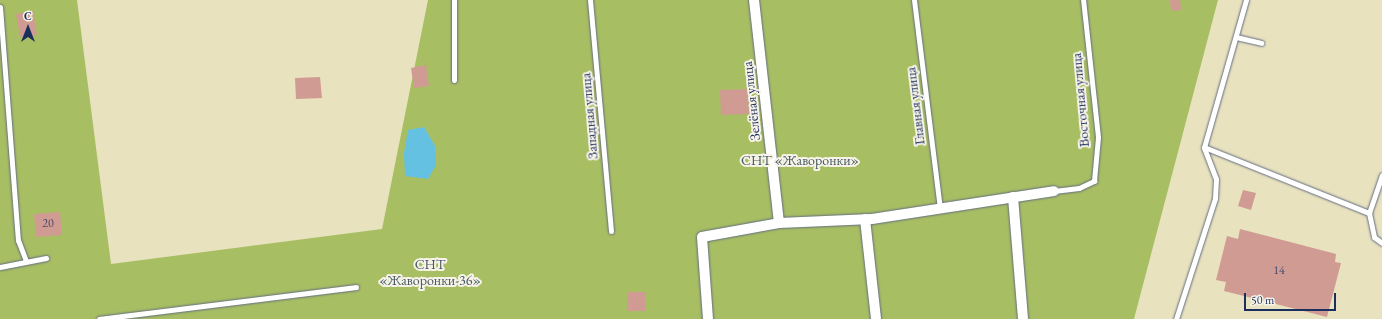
<!DOCTYPE html>
<html>
<head>
<meta charset="utf-8">
<style>
	body { margin:0 }
	#map { position:relative; width:1382px; height:319px; overflow:hidden; background:#e9e2bf; font-family:"EB Garamond",serif }
	div>[style] { position:absolute }
	[style*='--x'] { left:calc(var(--x)*1px); top:calc(var(--y)*1px); width:calc(var(--w)*1px); rotate:calc(var(--a)*1deg) }
	.green>* { inset:0; background:#a8be63 }
	.water>* { inset:0; background:#64c1e2 }
	.building>* { inset:0; background:#d09b92 }
	.roads { filter:drop-shadow(0 0 1px #636e80) drop-shadow(0 0 1px #636e80) }
	.service>* { height:5px; margin:-2.5px; padding:0 2.5px; transform-origin:2.5px; border-radius:2.5px; background:#fff }
	.minor>* { height:10px; margin:-5px; padding:0 5px; transform-origin:5px; border-radius:5px; background:#fff }
	span { translate:-50% -50%; white-space:nowrap; text-align:center; line-height:1.15; -webkit-text-stroke:4px #f7f3e8; paint-order:stroke }
	.number-label { font-size:12px; color:#484a6b }
	.number-label span { -webkit-text-stroke-width:0 }
	.street-label { font-size:14px; color:#1b2f5e }
	.park-label { font-size:14px; color:#455a60 }
	.north { position:absolute; left:8px; top:8px; width:40px; height:40px; -webkit-text-stroke:3px #f7f3e8; paint-order:stroke; rotate:0deg; font-size:11px; font-weight:700; line-height:16px; text-align:center; color:#1b2f5e }
	.north::after { content:''; display:block; margin:auto; width:14px; height:18px; background:#1b2f5e; clip-path:polygon(50% 0,100% 100%,50% 72%,0 100%) }
	.scale { position:absolute; left:1244px; top:293px; width:92px; height:18px; box-sizing:border-box; border:2px solid #1b2f5e; border-top:0; padding-left:5px; font-size:12px; line-height:14px; white-space:nowrap; color:#1b2f5e; -webkit-text-stroke:3px #f7f3e8; paint-order:stroke }
</style>
</head>
<body>
<div id="map">
	<div class="green">
		<i style="clip-path:polygon(0 0,77px 0,111px 264px,382px 229px,428px 0,1218px 0,1134px 319px,0 319px)"></i>
	</div>
	<div class="water">
		<i style="clip-path:polygon(424px 127px,435px 146px,436px 165px,428px 179px,405px 176px,404px 153px,408px 130px)"></i>
	</div>
	<div class="building">
		<i style="clip-path:polygon(1170px 0,1180px 0,1181px 10px,1171px 11px)"></i>
		<i style="clip-path:polygon(33px 11px,37px 35px,20px 37px,16px 14px)"></i>
		<i style="clip-path:polygon(426px 65px,429px 86px,414px 88px,411px 68px)"></i>
		<i style="clip-path:polygon(320px 77px,322px 98px,296px 99px,295px 78px)"></i>
		<i style="clip-path:polygon(748px 89px,749px 114px,721px 115px,720px 90px)"></i>
		<i style="clip-path:polygon(1243px 190px,1256px 193px,1251px 210px,1238px 206px)"></i>
		<i style="clip-path:polygon(60px 212px,62px 235px,36px 237px,34px 214px)"></i>
		<i style="clip-path:polygon(1240px 229px,1336px 254px,1335px 262px,1341px 263px,1327px 317px,1224px 291px,1226px 282px,1216px 280px,1227px 236px,1238px 239px)"></i>
		<i style="clip-path:polygon(628px 292px,646px 292px,645px 311px,627px 311px)"></i>
	</div>
	<div class="roads">
		<div class="service">
			<i style="--x:454;--y:0;--w:80;--a:90"></i>
			<i style="--x:590;--y:0;--w:232;--a:84.8"></i>
			<i style="--x:914;--y:0;--w:211;--a:82.9"></i>
			<i style="--x:1246;--y:0;--w:153;--a:105.9"></i>
			<i style="--x:1204;--y:147;--w:178;--a:21.8"></i>
			<i style="--x:1369;--y:213;--w:40;--a:-71.1"></i>
			<i style="--x:0;--y:7;--w:234;--a:85.6"></i>
			<i style="--x:18;--y:240;--w:22;--a:69"></i>
			<i style="--x:1236;--y:37;--w:26;--a:13"></i>
			<i style="--x:1054;--y:191;--w:25;--a:-7"></i>
			<i style="--x:1079;--y:188;--w:17;--a:-25"></i>
			<i style="--x:1094;--y:181;--w:44;--a:-84.8"></i>
			<i style="--x:1098;--y:137;--w:138;--a:-96.2"></i>
			<i style="--x:1369;--y:213;--w:25;--a:78"></i>
			<i style="--x:1374;--y:237;--w:10;--a:37"></i>
			<i style="--x:0;--y:267;--w:47;--a:-11.1"></i>
			<i style="--x:99;--y:319;--w:259;--a:-7.1"></i>
			<i style="--x:1176;--y:319;--w:127;--a:-72.1"></i>
			<i style="--x:1215;--y:198;--w:19;--a:-87"></i>
			<i style="--x:1216;--y:179;--w:34;--a:-111"></i>
		</div>
		<div class="minor">
			<i style="--x:754;--y:0;--w:224;--a:83.6"></i>
			<i style="--x:1013;--y:197;--w:122;--a:85.3"></i>
			<i style="--x:865;--y:219;--w:101;--a:83.7"></i>
			<i style="--x:708;--y:319;--w:82;--a:-94.2"></i>
			<i style="--x:702;--y:237;--w:78;--a:-10.3"></i>
			<i style="--x:779;--y:223;--w:93;--a:-2.5"></i>
			<i style="--x:872;--y:219;--w:184;--a:-8.7"></i>
		</div>
	</div>
	<div class="number-label">
		<span style="left:48px;top:224px">20</span>
		<span style="left:1279px;top:271px">14</span>
	</div>
	<div class="street-label">
		<span style="left:1080px;top:100px;rotate:-95deg">Восточная улица</span>
		<span style="left:751px;top:101px;rotate:-96deg">Зелёная улица</span>
		<span style="left:915px;top:106px;rotate:-97deg">Главная улица</span>
		<span style="left:589px;top:116px;rotate:-95deg">Западная улица</span>
	</div>
	<div class="park-label">
		<span style="left:800px;top:160px">СНТ «Жаворонки»</span>
		<span style="left:430px;top:272px">СНТ<br>«Жаворонки-36»</span>
	</div>
	<div class="north">С</div>
	<div class="scale">50 m</div>
</div>
</body>
</html>
